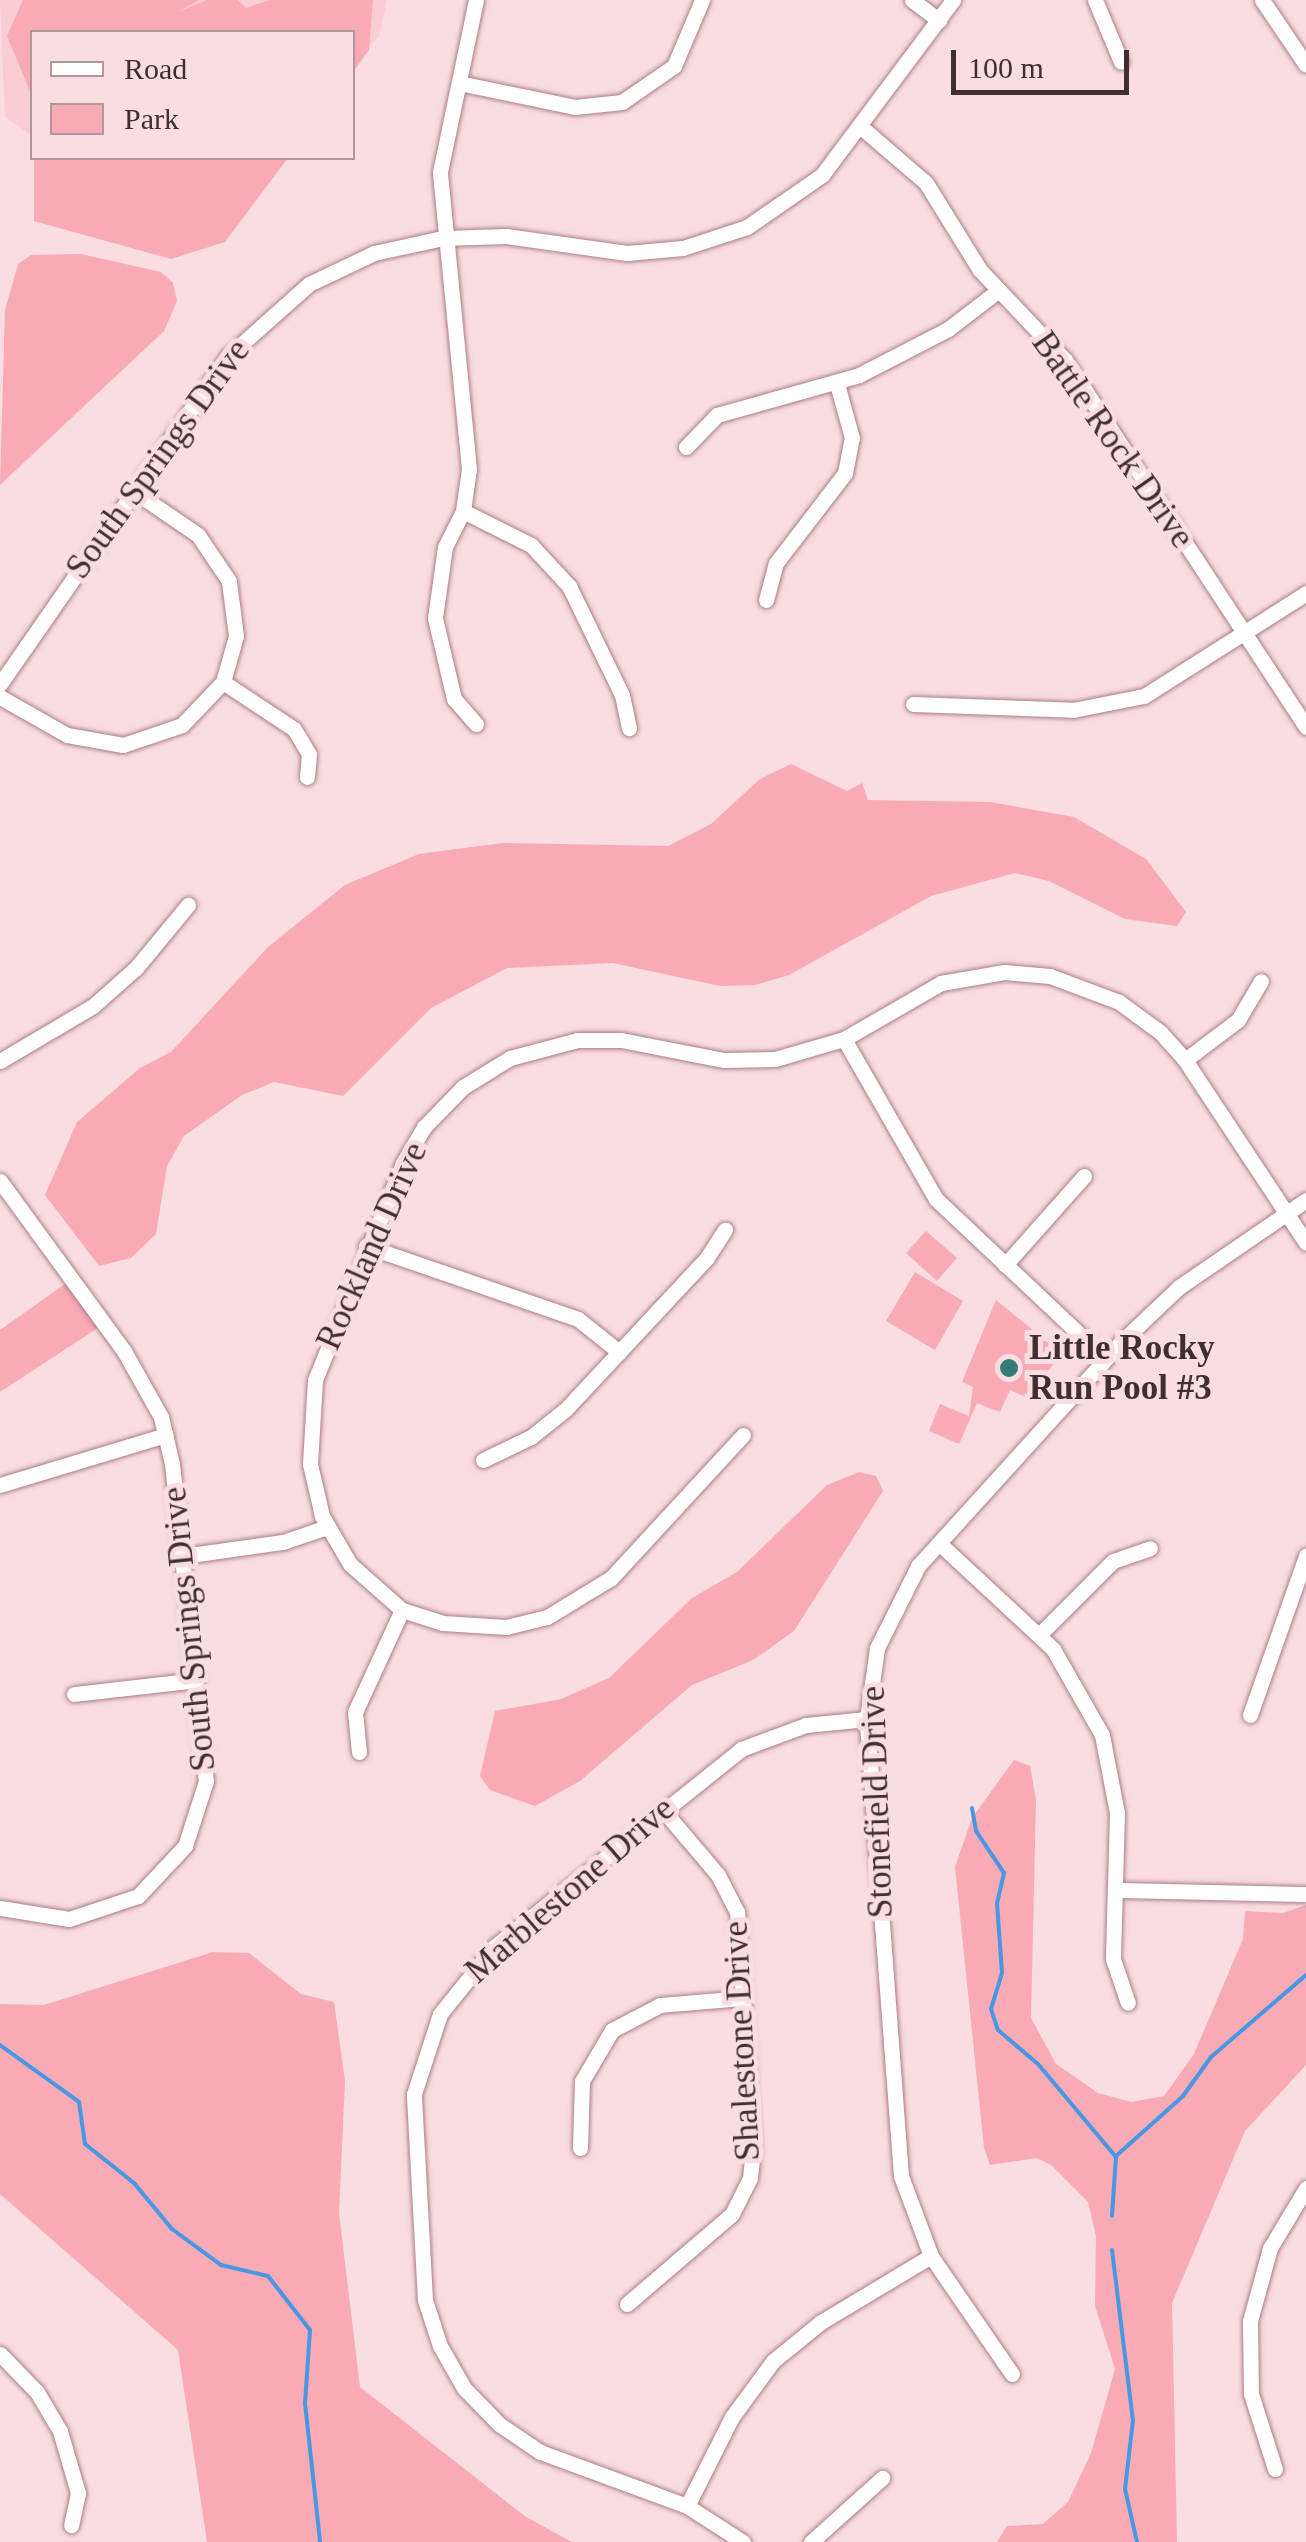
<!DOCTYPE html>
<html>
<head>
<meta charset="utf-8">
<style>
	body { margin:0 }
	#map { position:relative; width:1306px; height:2542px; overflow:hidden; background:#fadde0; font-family:"Times New Roman",serif }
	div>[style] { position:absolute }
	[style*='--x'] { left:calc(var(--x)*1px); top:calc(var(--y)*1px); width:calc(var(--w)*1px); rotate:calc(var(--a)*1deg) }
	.built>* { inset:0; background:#f9cdd2 }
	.green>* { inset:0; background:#f8aab5 }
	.stream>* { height:4px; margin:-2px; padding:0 2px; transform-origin:2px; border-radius:2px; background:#4797e5 }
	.roads { filter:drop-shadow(0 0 2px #aa7f84) drop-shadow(0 0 2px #aa7f84) }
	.minor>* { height:15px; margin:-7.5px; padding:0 7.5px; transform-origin:7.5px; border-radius:7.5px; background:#fff }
	.dots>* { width:28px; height:28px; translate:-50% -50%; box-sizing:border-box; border:5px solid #fadde0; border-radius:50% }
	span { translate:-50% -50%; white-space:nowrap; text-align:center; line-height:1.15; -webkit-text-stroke:10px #fadde0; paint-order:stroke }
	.street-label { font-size:35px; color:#412e31 }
	.poi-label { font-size:35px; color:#412e31; font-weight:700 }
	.left { translate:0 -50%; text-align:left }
	.legend { position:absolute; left:30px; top:30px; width:325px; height:130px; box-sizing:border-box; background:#fadde0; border:2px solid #b0979a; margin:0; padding:12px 18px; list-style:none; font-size:30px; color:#412e31 }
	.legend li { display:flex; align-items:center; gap:20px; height:50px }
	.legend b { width:50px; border:2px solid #b0979a }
	.scale { position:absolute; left:951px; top:50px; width:178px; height:45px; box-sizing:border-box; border:5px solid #412e31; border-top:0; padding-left:12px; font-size:30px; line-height:35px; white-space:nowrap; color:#412e31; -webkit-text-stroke:8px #fadde0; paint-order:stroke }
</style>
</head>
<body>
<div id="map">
	<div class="built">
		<i style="clip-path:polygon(0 0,387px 0,379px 37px,353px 60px,352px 32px,32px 32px,32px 136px,5px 117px)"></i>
	</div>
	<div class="green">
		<i style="clip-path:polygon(23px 0,199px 0,178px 12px,207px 0,238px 0,246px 8px,270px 0,373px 0,369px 50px,353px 72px,352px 32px,32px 32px,32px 96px,7px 36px)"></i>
		<i style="clip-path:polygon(34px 158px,288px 158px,225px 242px,171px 259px,34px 221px)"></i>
		<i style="clip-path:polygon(81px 254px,161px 272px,173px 283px,177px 301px,164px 331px,0 485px,5px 310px,18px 264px,31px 255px)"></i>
		<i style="clip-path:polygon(791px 764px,847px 791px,862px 783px,868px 800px,990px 802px,1074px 817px,1146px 859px,1186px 912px,1177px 926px,1125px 919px,1049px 881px,1015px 873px,931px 896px,789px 975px,755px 985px,720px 986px,613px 963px,507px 968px,431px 1008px,343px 1096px,274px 1082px,242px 1095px,184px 1136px,167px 1166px,156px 1234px,131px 1258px,99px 1266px,45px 1195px,77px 1122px,140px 1068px,171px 1052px,268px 947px,345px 885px,419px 854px,502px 843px,668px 846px,711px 824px,760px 779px)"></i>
		<i style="clip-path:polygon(926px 1231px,957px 1258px,937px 1281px,906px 1253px)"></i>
		<i style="clip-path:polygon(915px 1272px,963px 1301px,935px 1350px,886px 1321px)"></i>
		<i style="clip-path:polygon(72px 1279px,104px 1324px,0 1392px,0 1330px)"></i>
		<i style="clip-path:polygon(996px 1300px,1062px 1354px,1026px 1397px,1010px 1390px,1000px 1412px,977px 1403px,959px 1444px,929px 1431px,940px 1404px,969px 1416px,973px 1387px,962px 1382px)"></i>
		<i style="clip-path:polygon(859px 1472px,876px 1476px,883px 1491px,794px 1631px,753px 1660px,692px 1685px,580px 1781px,535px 1806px,490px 1790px,480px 1776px,495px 1711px,561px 1699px,609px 1678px,692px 1598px,737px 1572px,827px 1485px)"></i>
		<i style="clip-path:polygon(1014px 1760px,1030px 1766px,1036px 1799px,1031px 2018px,1056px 2064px,1098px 2093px,1131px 2102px,1164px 2096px,1194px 2054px,1243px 1939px,1245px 1911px,1283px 1913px,1306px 1905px,1306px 2065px,1245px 2131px,1172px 2303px,1177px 2542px,997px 2542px,1007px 2526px,1043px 2524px,1068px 2502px,1091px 2453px,1115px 2369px,1095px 2306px,1096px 2236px,1088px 2202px,1051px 2165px,1037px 2158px,990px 2165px,984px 2148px,955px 1867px,972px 1818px)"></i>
		<i style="clip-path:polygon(213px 1952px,249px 1953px,301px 1994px,334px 2002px,345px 2081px,339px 2213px,360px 2387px,526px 2517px,572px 2542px,207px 2542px,178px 2350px,0 2194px,0 2004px,44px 2005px)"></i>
	</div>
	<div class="stream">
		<i style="--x:972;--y:1808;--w:23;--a:80"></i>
		<i style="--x:976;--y:1831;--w:50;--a:56.3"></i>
		<i style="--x:1004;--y:1873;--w:31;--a:103"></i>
		<i style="--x:997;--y:1903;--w:70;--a:85.9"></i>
		<i style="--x:1002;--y:1973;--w:38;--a:107"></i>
		<i style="--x:991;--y:2009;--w:22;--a:72"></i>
		<i style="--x:998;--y:2030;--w:52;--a:40.4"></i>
		<i style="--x:1038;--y:2064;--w:121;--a:50"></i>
		<i style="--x:1116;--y:2157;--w:59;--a:93.9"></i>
		<i style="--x:0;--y:2045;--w:97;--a:35.8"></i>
		<i style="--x:79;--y:2102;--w:42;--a:81.9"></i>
		<i style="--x:85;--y:2144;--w:63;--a:38.5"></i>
		<i style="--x:134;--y:2183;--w:60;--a:50.4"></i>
		<i style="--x:172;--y:2229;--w:61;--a:36.3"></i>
		<i style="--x:221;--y:2265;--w:48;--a:13.2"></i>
		<i style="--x:268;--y:2276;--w:68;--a:52.1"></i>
		<i style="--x:310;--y:2330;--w:73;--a:93.9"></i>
		<i style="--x:305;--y:2403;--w:140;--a:83.8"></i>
		<i style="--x:1116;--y:2156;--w:90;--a:-41.8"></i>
		<i style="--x:1183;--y:2096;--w:48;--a:-54.3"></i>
		<i style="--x:1211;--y:2057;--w:125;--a:-40.8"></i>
		<i style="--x:1112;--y:2250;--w:171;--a:83"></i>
		<i style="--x:1133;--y:2420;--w:69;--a:96.6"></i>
		<i style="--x:1125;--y:2489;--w:54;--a:77.2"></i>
	</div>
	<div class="roads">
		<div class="minor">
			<i style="--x:912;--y:0;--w:34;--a:37"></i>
			<i style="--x:1095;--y:0;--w:67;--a:67.2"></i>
			<i style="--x:1262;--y:0;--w:78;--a:55.9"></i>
			<i style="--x:459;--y:83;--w:118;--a:11.7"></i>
			<i style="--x:575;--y:107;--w:47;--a:-6.1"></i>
			<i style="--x:622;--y:102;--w:63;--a:-34.7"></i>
			<i style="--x:674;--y:66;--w:72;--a:-67"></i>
			<i style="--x:861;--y:127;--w:86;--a:40.7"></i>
			<i style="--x:926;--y:183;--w:102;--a:58.2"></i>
			<i style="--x:980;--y:270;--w:124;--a:46.6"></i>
			<i style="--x:1065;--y:360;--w:439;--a:56.7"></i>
			<i style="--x:686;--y:447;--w:45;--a:-45.9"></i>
			<i style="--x:717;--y:415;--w:148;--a:-15.7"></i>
			<i style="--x:859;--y:375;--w:100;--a:-27.3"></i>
			<i style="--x:948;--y:329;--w:64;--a:-37.4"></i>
			<i style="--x:463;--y:511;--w:76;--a:26.6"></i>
			<i style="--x:531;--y:545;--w:56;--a:47.2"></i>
			<i style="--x:569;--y:586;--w:121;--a:64.1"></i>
			<i style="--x:622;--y:695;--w:34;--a:78"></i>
			<i style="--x:766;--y:600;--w:38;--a:-75"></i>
			<i style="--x:776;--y:563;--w:113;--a:-52.5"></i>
			<i style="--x:845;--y:473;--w:36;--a:-79"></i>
			<i style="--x:852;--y:438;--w:56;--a:-105.5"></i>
			<i style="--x:223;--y:682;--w:85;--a:33.5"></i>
			<i style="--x:294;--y:729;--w:29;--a:59"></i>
			<i style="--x:309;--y:754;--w:23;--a:95"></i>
			<i style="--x:0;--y:684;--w:398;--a:-55.2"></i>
			<i style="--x:227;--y:357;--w:110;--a:-41.7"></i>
			<i style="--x:309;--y:284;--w:72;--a:-25.5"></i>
			<i style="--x:374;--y:253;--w:71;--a:-12.3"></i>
			<i style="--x:443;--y:238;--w:63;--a:-1.8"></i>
			<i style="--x:506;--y:236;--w:122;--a:8"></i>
			<i style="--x:627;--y:253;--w:56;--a:-5.1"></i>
			<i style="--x:683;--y:248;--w:67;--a:-18.2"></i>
			<i style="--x:747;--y:227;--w:91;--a:-34.7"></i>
			<i style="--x:822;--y:175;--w:219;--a:-53.2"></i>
			<i style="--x:0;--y:697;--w:77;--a:29.6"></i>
			<i style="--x:67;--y:735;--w:57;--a:10.1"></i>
			<i style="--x:123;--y:745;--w:62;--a:-18.7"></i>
			<i style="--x:182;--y:725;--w:59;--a:-46.4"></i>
			<i style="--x:223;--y:682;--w:48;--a:-74.2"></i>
			<i style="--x:236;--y:636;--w:55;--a:-97.3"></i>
			<i style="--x:229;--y:581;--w:55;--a:-124"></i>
			<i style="--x:198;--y:535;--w:80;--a:-145.7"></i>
			<i style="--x:913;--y:704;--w:160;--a:2.1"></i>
			<i style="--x:1073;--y:710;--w:72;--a:-11.2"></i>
			<i style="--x:1144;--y:696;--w:192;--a:-32.4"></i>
			<i style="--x:476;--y:724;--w:33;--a:-131"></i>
			<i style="--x:454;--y:699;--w:83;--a:-103.2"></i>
			<i style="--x:435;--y:618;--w:72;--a:-82"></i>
			<i style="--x:445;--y:547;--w:40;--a:-63.4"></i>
			<i style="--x:463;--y:511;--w:42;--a:-81.9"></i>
			<i style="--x:469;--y:469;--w:298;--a:-95.6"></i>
			<i style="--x:440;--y:172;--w:176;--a:-78.2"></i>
			<i style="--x:844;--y:1039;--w:185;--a:60.1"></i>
			<i style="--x:936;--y:1199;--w:232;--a:43.3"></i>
			<i style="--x:1185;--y:1060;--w:66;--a:-37"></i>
			<i style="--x:1238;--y:1020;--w:45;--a:-59.5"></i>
			<i style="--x:0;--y:1061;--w:108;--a:-30.6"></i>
			<i style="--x:93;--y:1006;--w:57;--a:-41.5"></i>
			<i style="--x:136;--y:968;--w:82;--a:-50.5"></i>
			<i style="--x:0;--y:1181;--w:210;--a:53.9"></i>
			<i style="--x:124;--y:1351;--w:76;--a:60.7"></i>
			<i style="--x:161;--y:1417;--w:48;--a:76.8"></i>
			<i style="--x:172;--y:1464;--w:319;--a:83.9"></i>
			<i style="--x:206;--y:1781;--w:68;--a:107.9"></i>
			<i style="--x:185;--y:1846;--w:69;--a:133.2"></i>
			<i style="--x:138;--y:1896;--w:73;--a:161.6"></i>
			<i style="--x:69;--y:1919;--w:70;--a:-170.9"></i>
			<i style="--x:366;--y:1246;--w:224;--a:19"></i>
			<i style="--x:578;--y:1319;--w:53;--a:38.8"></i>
			<i style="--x:1005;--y:1265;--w:119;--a:-48.4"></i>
			<i style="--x:743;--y:1435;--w:195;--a:132.7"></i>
			<i style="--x:611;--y:1578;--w:75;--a:148.6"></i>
			<i style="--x:547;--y:1617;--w:42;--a:166.3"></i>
			<i style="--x:506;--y:1627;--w:63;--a:-176.4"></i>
			<i style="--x:443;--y:1623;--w:43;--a:-162.4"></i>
			<i style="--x:402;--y:1610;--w:69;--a:-138.5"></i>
			<i style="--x:350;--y:1564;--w:56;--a:-120.3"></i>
			<i style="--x:322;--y:1516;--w:53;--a:-103"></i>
			<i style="--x:310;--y:1464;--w:84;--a:-86.6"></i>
			<i style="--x:315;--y:1380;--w:234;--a:-67.9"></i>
			<i style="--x:403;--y:1163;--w:42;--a:-59.7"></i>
			<i style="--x:424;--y:1127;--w:56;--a:-45.7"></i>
			<i style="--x:463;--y:1087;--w:55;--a:-31.7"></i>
			<i style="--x:510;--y:1058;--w:69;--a:-15"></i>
			<i style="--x:577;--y:1040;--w:44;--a:0"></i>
			<i style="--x:621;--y:1040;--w:105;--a:11"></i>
			<i style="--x:724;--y:1060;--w:51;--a:-1.1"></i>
			<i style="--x:775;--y:1059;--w:72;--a:-16.2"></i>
			<i style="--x:844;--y:1039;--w:112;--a:-30"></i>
			<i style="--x:941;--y:983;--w:64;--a:-9.9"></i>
			<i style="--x:1004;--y:972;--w:46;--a:5"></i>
			<i style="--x:1050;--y:976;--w:74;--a:20.6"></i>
			<i style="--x:1119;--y:1002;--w:51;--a:36.2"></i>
			<i style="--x:1160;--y:1032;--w:38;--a:48"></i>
			<i style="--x:1185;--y:1060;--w:219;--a:56.5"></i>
			<i style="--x:483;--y:1460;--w:53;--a:-25.6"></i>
			<i style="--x:531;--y:1437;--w:43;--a:-38.5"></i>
			<i style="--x:565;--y:1410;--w:207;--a:-47"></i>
			<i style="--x:706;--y:1259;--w:35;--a:-57"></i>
			<i style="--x:0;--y:1485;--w:173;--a:-16.8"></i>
			<i style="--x:939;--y:1543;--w:156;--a:42.9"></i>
			<i style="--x:1053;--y:1649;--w:99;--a:60.3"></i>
			<i style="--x:1102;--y:1735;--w:79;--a:79.1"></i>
			<i style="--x:1117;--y:1813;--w:146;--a:91.6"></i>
			<i style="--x:1113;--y:1959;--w:46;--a:71.2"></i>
			<i style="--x:183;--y:1556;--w:101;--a:-8"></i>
			<i style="--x:283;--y:1542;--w:46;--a:-18.8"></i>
			<i style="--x:1040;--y:1634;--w:103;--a:-45"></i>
			<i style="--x:1113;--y:1561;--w:39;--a:-19"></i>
			<i style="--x:74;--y:1694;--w:123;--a:-6.5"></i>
			<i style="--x:1250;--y:1715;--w:169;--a:-70.6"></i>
			<i style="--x:359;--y:1752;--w:40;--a:-95.7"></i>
			<i style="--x:355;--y:1712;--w:112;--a:-65.3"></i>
			<i style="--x:1116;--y:1890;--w:190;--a:1.2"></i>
			<i style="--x:580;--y:2148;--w:67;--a:-88.3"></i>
			<i style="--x:582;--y:2081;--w:59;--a:-59.5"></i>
			<i style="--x:612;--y:2030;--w:54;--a:-27.5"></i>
			<i style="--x:660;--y:2005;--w:84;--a:-4.8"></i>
			<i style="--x:627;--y:2304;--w:138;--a:-40.6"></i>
			<i style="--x:732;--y:2214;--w:40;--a:-63.4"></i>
			<i style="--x:750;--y:2178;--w:28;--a:-84"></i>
			<i style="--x:753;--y:2150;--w:239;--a:-93.8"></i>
			<i style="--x:737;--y:1912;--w:42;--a:-117.2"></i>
			<i style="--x:718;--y:1875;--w:85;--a:-130.2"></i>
			<i style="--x:0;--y:2354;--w:53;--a:45.8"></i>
			<i style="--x:37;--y:2392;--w:45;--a:59.5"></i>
			<i style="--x:60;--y:2431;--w:65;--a:73.8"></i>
			<i style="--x:78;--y:2493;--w:33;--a:102"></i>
			<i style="--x:1012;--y:2374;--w:143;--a:-124.5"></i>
			<i style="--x:931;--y:2256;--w:85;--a:-110.6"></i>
			<i style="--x:901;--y:2176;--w:458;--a:-94.3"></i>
			<i style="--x:867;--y:1719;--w:72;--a:-82"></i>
			<i style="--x:877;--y:1648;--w:92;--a:-63.4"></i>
			<i style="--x:918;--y:1566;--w:301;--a:-47.8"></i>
			<i style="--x:1120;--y:1343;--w:81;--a:-43.5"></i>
			<i style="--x:1179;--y:1287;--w:154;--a:-34.4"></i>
			<i style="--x:1275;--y:2469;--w:79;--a:-107.7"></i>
			<i style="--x:1251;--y:2394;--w:73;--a:-90.8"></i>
			<i style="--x:1250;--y:2321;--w:76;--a:-74.7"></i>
			<i style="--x:1270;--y:2248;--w:70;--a:-59"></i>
			<i style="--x:687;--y:2506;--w:100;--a:-63.2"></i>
			<i style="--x:732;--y:2417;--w:69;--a:-53.8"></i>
			<i style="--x:773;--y:2361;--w:62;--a:-39.1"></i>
			<i style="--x:821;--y:2322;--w:128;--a:-31"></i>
			<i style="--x:743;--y:2542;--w:67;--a:-147.3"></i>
			<i style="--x:687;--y:2506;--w:157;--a:-159.8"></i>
			<i style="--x:540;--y:2452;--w:50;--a:-145.7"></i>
			<i style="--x:499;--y:2424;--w:50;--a:-134.2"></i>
			<i style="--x:464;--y:2388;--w:48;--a:-119.7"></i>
			<i style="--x:440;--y:2346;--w:48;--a:-108.1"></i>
			<i style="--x:425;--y:2300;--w:206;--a:-93.1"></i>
			<i style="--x:414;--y:2094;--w:84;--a:-72"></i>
			<i style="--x:440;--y:2014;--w:85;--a:-51.2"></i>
			<i style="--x:493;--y:1948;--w:318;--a:-38.7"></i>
			<i style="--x:741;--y:1749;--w:69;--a:-20.3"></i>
			<i style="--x:806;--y:1725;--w:61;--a:-5.6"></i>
			<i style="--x:811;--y:2542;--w:96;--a:-42"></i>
		</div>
	</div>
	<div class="dots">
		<i style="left:1009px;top:1368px;background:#347c78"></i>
	</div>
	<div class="street-label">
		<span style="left:1113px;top:440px;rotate:55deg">Battle Rock Drive</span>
		<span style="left:158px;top:459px;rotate:-54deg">South Springs Drive</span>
		<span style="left:372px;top:1246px;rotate:-66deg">Rockland Drive</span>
		<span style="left:189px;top:1629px;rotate:-96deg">South Springs Drive</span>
		<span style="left:877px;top:1802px;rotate:-92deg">Stonefield Drive</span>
		<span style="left:570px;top:1890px;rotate:-41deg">Marblestone Drive</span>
		<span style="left:742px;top:2041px;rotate:-93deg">Shalestone Drive</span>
	</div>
	<div class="poi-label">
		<span class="left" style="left:1029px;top:1368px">Little Rocky<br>Run Pool #3</span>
	</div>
	<ul class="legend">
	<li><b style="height:12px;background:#fff"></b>Road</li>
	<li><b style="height:28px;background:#f8aab5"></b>Park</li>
	</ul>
	<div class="scale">100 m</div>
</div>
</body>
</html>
